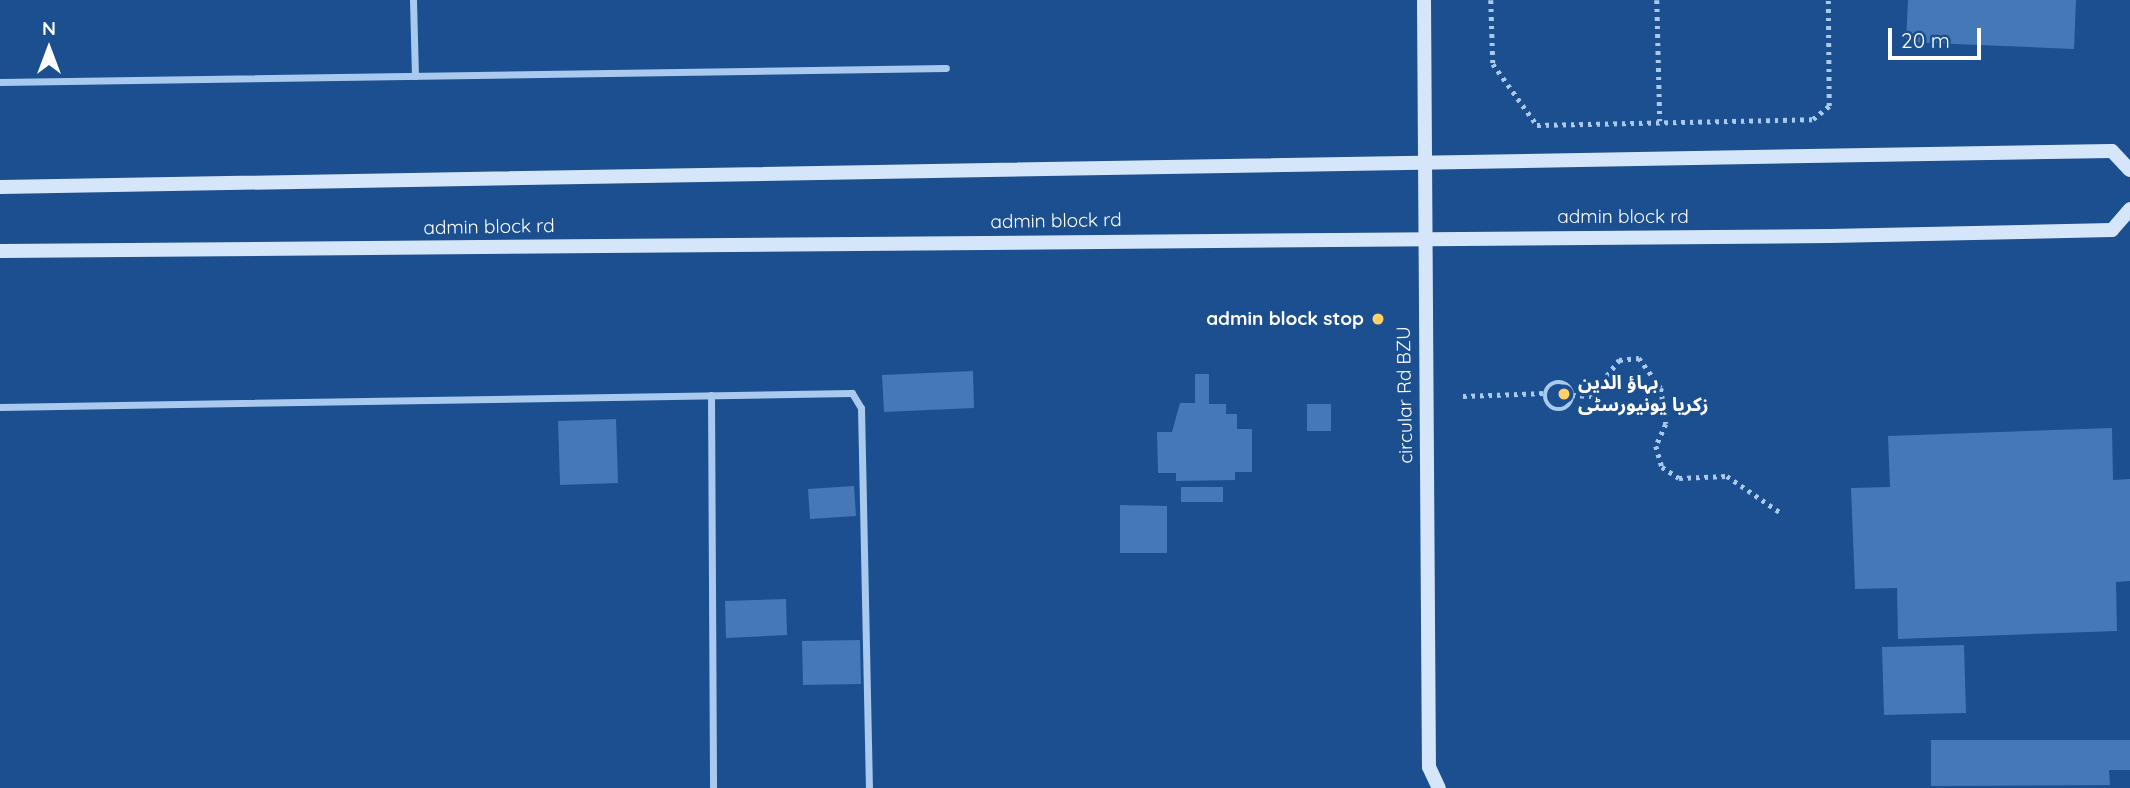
<!DOCTYPE html>
<html>
<head>
<meta charset="utf-8">
<style>
	body { margin:0 }
	#map { position:relative; width:2130px; height:788px; overflow:hidden; background:#1b4f8f; font-family:Quicksand,"Noto Sans Arabic",sans-serif }
	div>[style] { position:absolute }
	[style*='--x'] { left:calc(var(--x)*1px); top:calc(var(--y)*1px); width:calc(var(--w)*1px); rotate:calc(var(--a)*1deg) }
	.building>* { inset:0; background:#4478b7 }
	.path>* { height:4.5px; margin-top:-2.25px; transform-origin:0; background:repeating-linear-gradient(90deg,#a9c9ee 0 3.5px,transparent 0 8.5px) }
	.path>.ring { margin:-2.25px; padding:0; box-sizing:content-box; background:none; border:4.5px solid #a9c9ee; border-radius:50% }
	.street>* { height:7px; margin:-3.5px; padding:0 3.5px; transform-origin:3.5px; border-radius:3.5px; background:#a9c9ee }
	.secondary>* { height:14px; margin:-7px; padding:0 7px; transform-origin:7px; border-radius:7px; background:#d6e6fa }
	.dots>* { width:19px; height:19px; translate:-50% -50%; box-sizing:border-box; border:4px solid #1b4f8f; border-radius:50% }
	span { translate:-50% -50%; white-space:nowrap; text-align:center; line-height:1.15; -webkit-text-stroke:7px #1b4f8f; paint-order:stroke }
	.street-label { font-size:19px; color:#fff }
	.poi-label { font-size:19px; color:#fff; font-weight:700 }
	.right { translate:-100% -50%; text-align:right }
	.left { translate:0 -50%; text-align:left }
	.north { position:absolute; left:14px; top:14px; width:70px; height:70px; -webkit-text-stroke:5px #1b4f8f; paint-order:stroke; rotate:0deg; font-size:19px; font-weight:700; line-height:28px; text-align:center; color:#fff }
	.north::after { content:''; display:block; margin:auto; width:24px; height:32px; background:#fff; clip-path:polygon(50% 0,100% 100%,50% 72%,0 100%) }
	.scale { position:absolute; left:1888px; top:28px; width:93px; height:32px; box-sizing:border-box; border:4px solid #fff; border-top:0; padding-left:9px; font-size:21px; line-height:24px; white-space:nowrap; color:#fff; -webkit-text-stroke:5px #1b4f8f; paint-order:stroke }
</style>
</head>
<body>
<div id="map">
	<div class="building">
		<i style="clip-path:polygon(1908px 0,2076px 0,2074px 49px,1906px 42px)"></i>
		<i style="clip-path:polygon(973px 371px,974px 408px,884px 412px,882px 375px)"></i>
		<i style="clip-path:polygon(1195px 374px,1209px 374px,1209px 404px,1226px 404px,1226px 414px,1237px 414px,1237px 429px,1252px 429px,1252px 472px,1235px 472px,1235px 480px,1176px 481px,1176px 473px,1158px 473px,1157px 432px,1172px 432px,1180px 403px,1195px 403px)"></i>
		<i style="clip-path:polygon(1307px 404px,1331px 404px,1331px 431px,1307px 431px)"></i>
		<i style="clip-path:polygon(616px 419px,618px 483px,560px 485px,558px 421px)"></i>
		<i style="clip-path:polygon(2112px 428px,2113px 480px,2130px 479px,2130px 581px,2116px 582px,2117px 631px,1898px 639px,1897px 588px,1855px 589px,1851px 488px,1890px 487px,1888px 436px)"></i>
		<i style="clip-path:polygon(854px 486px,856px 516px,810px 519px,808px 489px)"></i>
		<i style="clip-path:polygon(1181px 487px,1223px 487px,1223px 502px,1181px 502px)"></i>
		<i style="clip-path:polygon(1120px 505px,1167px 506px,1167px 553px,1120px 553px)"></i>
		<i style="clip-path:polygon(786px 599px,787px 635px,726px 638px,725px 601px)"></i>
		<i style="clip-path:polygon(860px 640px,861px 684px,803px 685px,802px 641px)"></i>
		<i style="clip-path:polygon(1964px 645px,1966px 713px,1884px 715px,1882px 647px)"></i>
		<i style="clip-path:polygon(1931px 740px,2130px 740px,2130px 770px,2109px 770px,2110px 785px,1931px 786px)"></i>
	</div>
	<div class="path">
		<i style="--x:1491;--y:0;--w:64;--a:88.2"></i>
		<i style="--x:1493;--y:64;--w:75;--a:54.2"></i>
		<i style="--x:1537;--y:125;--w:276;--a:-1.2"></i>
		<i style="--x:1813;--y:119;--w:21;--a:-39"></i>
		<i style="--x:1829;--y:106;--w:106;--a:-90.5"></i>
		<i style="--x:1657;--y:0;--w:121;--a:88.6"></i>
		<i class="ring" style="left:1545px;top:382px;width:23.5px;height:23.5px"></i>
		<i style="--x:1572;--y:395;--w:19;--a:3"></i>
		<i style="--x:1591;--y:396;--w:46;--a:-52.1"></i>
		<i style="--x:1619;--y:360;--w:20;--a:-6"></i>
		<i style="--x:1639;--y:358;--w:37;--a:54"></i>
		<i style="--x:1661;--y:388;--w:36;--a:82"></i>
		<i style="--x:1666;--y:424;--w:24;--a:114"></i>
		<i style="--x:1656;--y:446;--w:22;--a:74"></i>
		<i style="--x:1662;--y:467;--w:20;--a:33"></i>
		<i style="--x:1679;--y:478;--w:48;--a:-2.4"></i>
		<i style="--x:1727;--y:476;--w:65;--a:34.4"></i>
		<i style="--x:1463;--y:396;--w:82;--a:-2.1"></i>
	</div>
	<div class="street">
		<i style="--x:413;--y:0;--w:76;--a:88.5"></i>
		<i style="--x:0;--y:82;--w:946;--a:-0.85"></i>
		<i style="--x:711;--y:395;--w:393;--a:89.7"></i>
		<i style="--x:0;--y:407;--w:852;--a:-0.94"></i>
		<i style="--x:852;--y:393;--w:17;--a:59"></i>
		<i style="--x:861;--y:408;--w:380;--a:88.8"></i>
	</div>
	<div class="secondary">
		<i style="--x:1424;--y:0;--w:767;--a:89.63"></i>
		<i style="--x:1429;--y:767;--w:23;--a:65"></i>
		<i style="--x:0;--y:187;--w:2112;--a:-0.98"></i>
		<i style="--x:2112;--y:151;--w:26;--a:47"></i>
		<i style="--x:0;--y:251;--w:1830;--a:-0.47"></i>
		<i style="--x:1830;--y:236;--w:282;--a:-1.2"></i>
		<i style="--x:2112;--y:230;--w:28;--a:-49"></i>
	</div>
	<div class="dots">
		<i style="left:1378px;top:319px;background:#ffd166"></i>
		<i style="left:1564px;top:394px;background:#ffd166"></i>
	</div>
	<div class="street-label">
		<span style="left:1623px;top:217px">admin block rd</span>
		<span style="left:1056px;top:221px;rotate:-1deg">admin block rd</span>
		<span style="left:489px;top:227px;rotate:-1deg">admin block rd</span>
		<span style="left:1405px;top:395px;rotate:-91deg">circular Rd BZU</span>
	</div>
	<div class="poi-label">
		<span class="right" style="left:1364px;top:319px">admin block stop</span>
		<span class="left" style="left:1578px;top:394px">بہاؤ الدین<br>زکریا یونیورسٹی</span>
	</div>
	<div class="north">N</div>
	<div class="scale">20 m</div>
</div>
</body>
</html>
